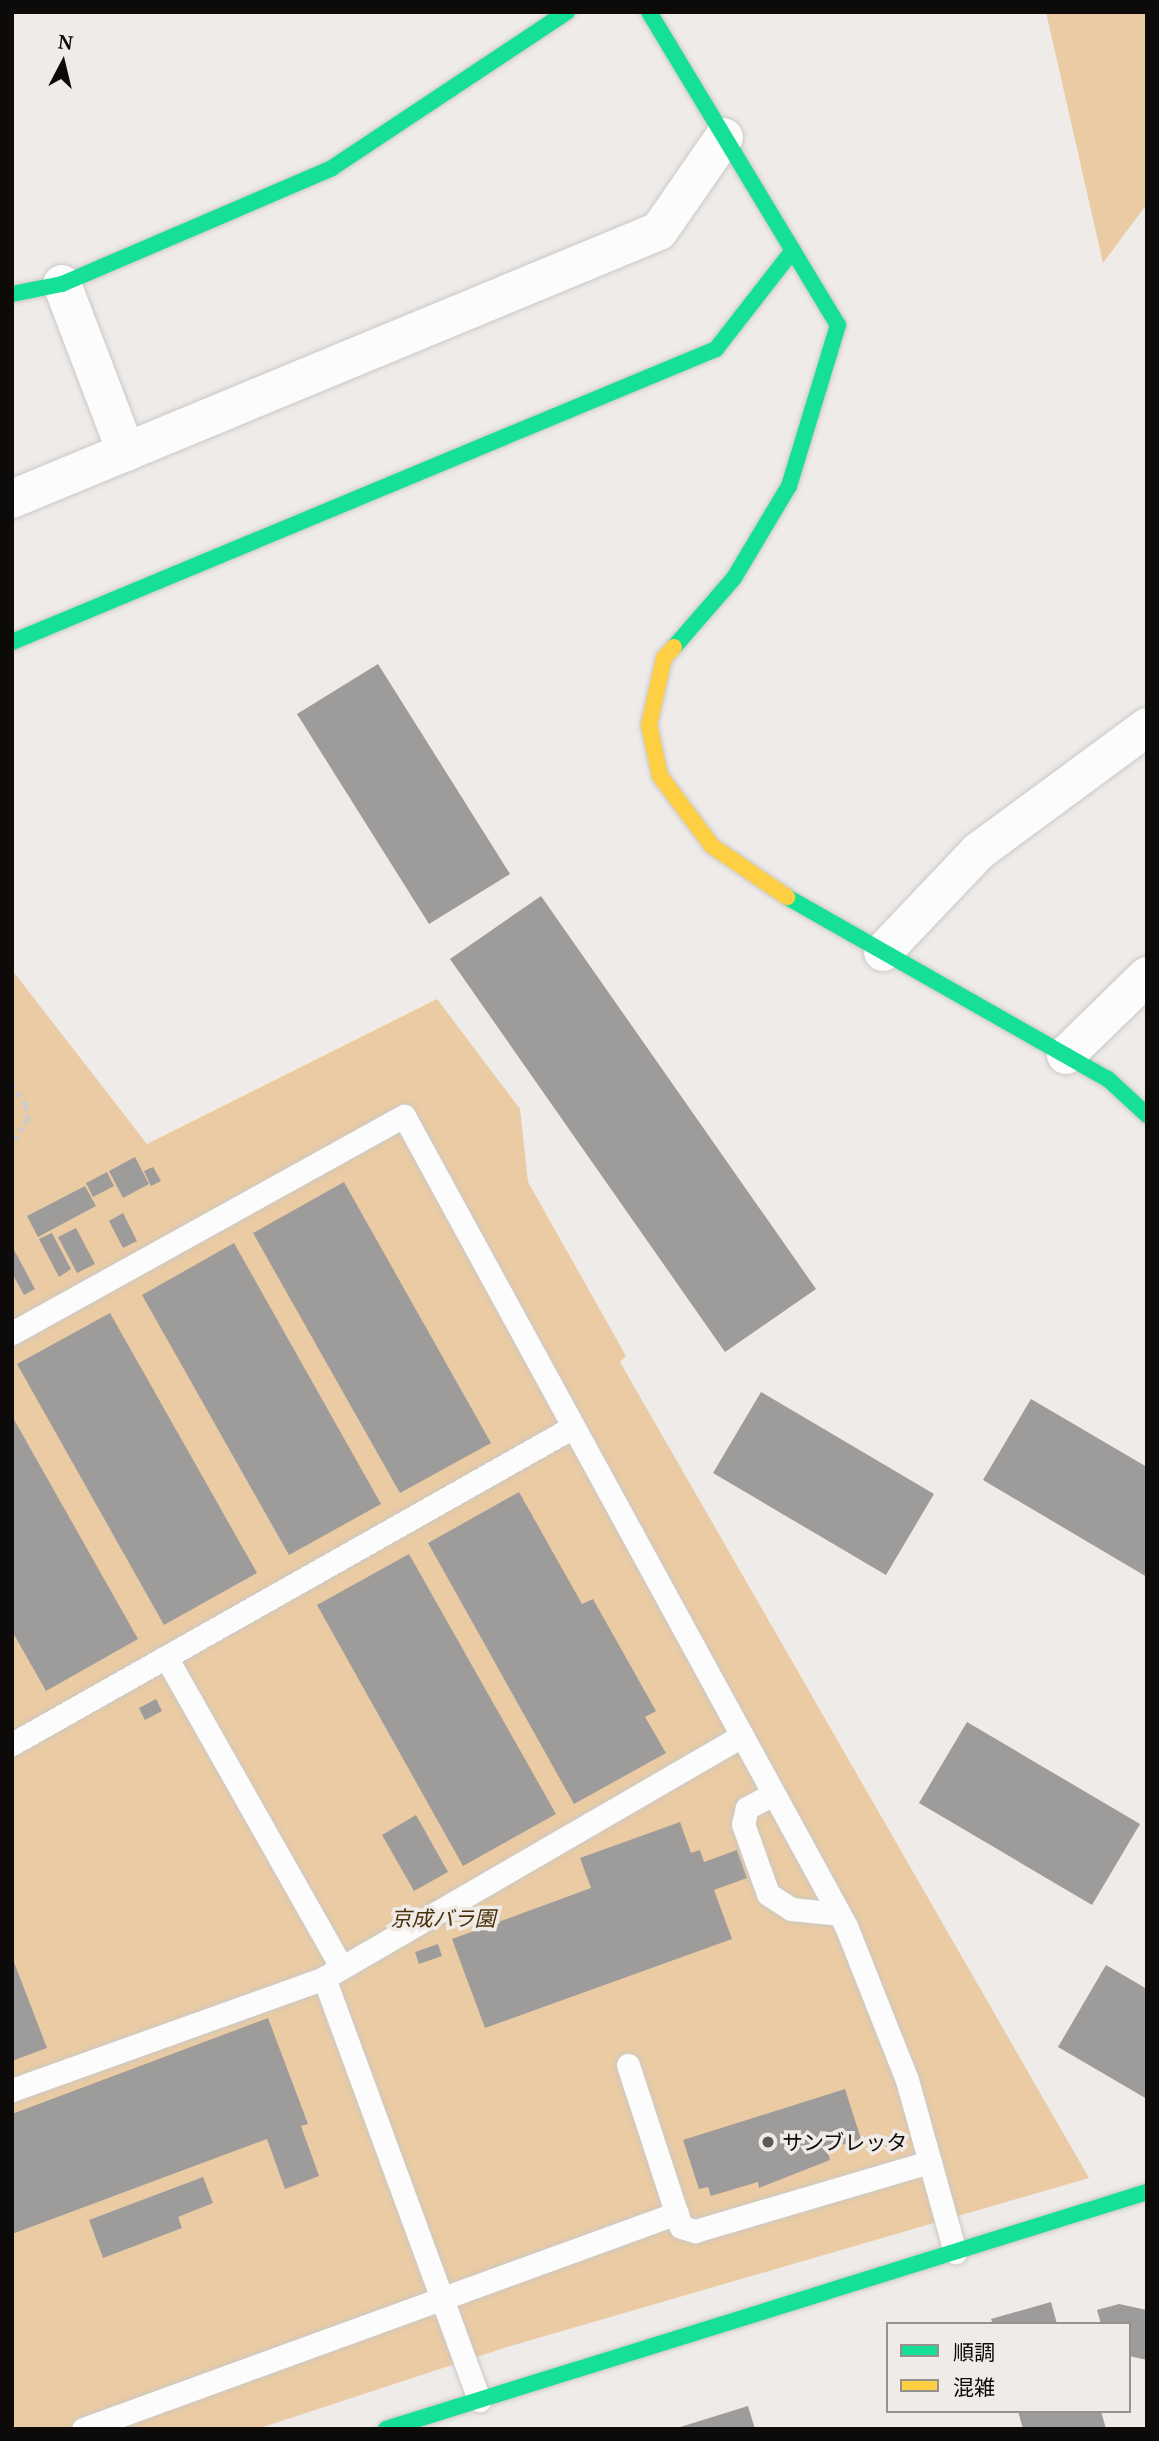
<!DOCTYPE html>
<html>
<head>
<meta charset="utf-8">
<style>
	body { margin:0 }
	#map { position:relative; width:1159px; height:2441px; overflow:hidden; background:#eeebe9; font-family:"Noto Serif","Noto Sans JP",serif }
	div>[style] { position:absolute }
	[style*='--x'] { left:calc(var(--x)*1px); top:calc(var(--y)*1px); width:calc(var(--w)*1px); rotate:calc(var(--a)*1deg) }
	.green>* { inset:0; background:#eacba3 }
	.building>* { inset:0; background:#9e9c9b }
	.path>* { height:4.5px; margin-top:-2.25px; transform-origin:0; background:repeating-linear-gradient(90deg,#cdcccb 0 5px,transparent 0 10px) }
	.roads { filter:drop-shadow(0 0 2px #cac8c6) drop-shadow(0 0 2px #cac8c6) }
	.lane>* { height:23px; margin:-11.5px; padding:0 11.5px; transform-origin:11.5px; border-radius:11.5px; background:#fcfcfc }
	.street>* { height:38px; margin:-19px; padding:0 19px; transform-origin:19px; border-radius:19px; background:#fcfcfc }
	.fast>* { height:16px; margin:-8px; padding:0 8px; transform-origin:8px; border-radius:8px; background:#16e098 }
	.slow>* { height:16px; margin:-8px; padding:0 8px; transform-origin:8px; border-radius:8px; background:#ffcf43 }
	.dots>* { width:19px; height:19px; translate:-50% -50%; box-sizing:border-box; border:4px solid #f0ebe7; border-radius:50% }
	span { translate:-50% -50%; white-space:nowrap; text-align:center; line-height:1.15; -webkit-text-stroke:7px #f0ebe7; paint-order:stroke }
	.park-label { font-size:21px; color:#492f08; font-style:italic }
	.poi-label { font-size:21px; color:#0d0b0a }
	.left { translate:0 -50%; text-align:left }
	.frame { position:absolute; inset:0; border:14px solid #0d0b0a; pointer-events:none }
	.legend { position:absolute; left:886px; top:2322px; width:245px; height:91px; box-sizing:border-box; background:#f0ebe7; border:2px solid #95918f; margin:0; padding:9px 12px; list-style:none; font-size:21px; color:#0d0b0a }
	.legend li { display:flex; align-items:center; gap:14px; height:35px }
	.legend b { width:35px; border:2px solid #95918f }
	.north { position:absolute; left:28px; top:28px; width:70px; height:70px; -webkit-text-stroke:5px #f0ebe7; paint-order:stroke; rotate:7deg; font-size:19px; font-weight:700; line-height:28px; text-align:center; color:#0d0b0a }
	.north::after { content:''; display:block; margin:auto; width:24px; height:32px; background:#0d0b0a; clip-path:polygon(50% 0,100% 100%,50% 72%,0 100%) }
</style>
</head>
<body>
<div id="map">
	<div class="green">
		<i style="clip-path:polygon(1046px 12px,1147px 12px,1147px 204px,1103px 263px)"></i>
		<i style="clip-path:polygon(12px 970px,147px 1144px,437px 999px,520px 1109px,528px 1182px,626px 1356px,620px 1362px,1089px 2178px,507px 2347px,257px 2429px,12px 2429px)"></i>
	</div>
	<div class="building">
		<i style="clip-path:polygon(378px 664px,510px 874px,429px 924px,297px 714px)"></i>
		<i style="clip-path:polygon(541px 896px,816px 1289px,725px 1352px,450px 959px)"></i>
		<i style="clip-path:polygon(135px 1157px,149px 1184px,123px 1198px,109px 1171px)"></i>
		<i style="clip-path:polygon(153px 1167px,161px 1181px,151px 1186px,144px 1171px)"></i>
		<i style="clip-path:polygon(107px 1172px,114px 1186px,93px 1197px,86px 1183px)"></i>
		<i style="clip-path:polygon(344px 1182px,491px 1443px,400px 1493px,253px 1233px)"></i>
		<i style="clip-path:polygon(85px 1186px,96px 1206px,38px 1237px,27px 1216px)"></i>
		<i style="clip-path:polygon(123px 1213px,137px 1241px,123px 1248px,109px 1221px)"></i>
		<i style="clip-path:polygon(76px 1228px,95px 1264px,77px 1273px,58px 1237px)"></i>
		<i style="clip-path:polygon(52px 1233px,71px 1269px,59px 1277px,39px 1239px)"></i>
		<i style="clip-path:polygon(234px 1243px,381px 1504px,289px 1555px,142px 1295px)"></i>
		<i style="clip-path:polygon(12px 1246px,35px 1289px,24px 1295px,12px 1273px)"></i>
		<i style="clip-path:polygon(110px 1313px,257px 1573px,164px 1625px,17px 1364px)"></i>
		<i style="clip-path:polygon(761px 1392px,934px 1494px,886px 1575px,713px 1473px)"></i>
		<i style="clip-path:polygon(1031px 1399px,1147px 1467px,1147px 1577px,983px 1480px)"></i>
		<i style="clip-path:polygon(12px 1416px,138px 1639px,46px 1691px,12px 1631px)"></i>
		<i style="clip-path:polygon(519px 1492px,582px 1604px,593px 1599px,656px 1711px,645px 1717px,666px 1753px,574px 1804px,428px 1543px)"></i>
		<i style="clip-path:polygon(409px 1554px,556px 1814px,463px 1866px,317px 1605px)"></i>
		<i style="clip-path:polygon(156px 1699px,162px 1711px,145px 1720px,139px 1708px)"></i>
		<i style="clip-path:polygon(967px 1722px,1140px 1824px,1092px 1905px,919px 1803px)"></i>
		<i style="clip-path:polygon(416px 1815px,448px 1872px,414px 1891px,382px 1835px)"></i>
		<i style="clip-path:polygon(680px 1822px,691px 1853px,700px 1850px,704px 1862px,737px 1850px,747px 1878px,714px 1890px,732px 1939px,485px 2028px,452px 1939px,591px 1888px,580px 1858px)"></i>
		<i style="clip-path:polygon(438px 1944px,442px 1956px,419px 1964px,415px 1952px)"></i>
		<i style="clip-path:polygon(12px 1957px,47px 2048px,12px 2061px)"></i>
		<i style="clip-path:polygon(1106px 1965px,1147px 1989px,1147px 2099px,1058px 2047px)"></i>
		<i style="clip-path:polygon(268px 2018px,308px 2124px,301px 2126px,319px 2176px,285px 2189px,267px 2139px,12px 2234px,12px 2114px)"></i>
		<i style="clip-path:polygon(845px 2089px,861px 2139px,827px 2149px,830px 2160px,759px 2188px,758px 2182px,711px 2196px,708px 2187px,699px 2189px,683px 2140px)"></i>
		<i style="clip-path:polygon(203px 2177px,213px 2203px,178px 2217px,182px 2228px,103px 2258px,89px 2220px)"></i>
		<i style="clip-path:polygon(1051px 2302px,1057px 2324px,993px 2324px,991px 2319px)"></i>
		<i style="clip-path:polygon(1119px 2304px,1147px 2310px,1147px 2360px,1129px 2356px,1129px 2324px,1101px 2324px,1097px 2310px)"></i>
		<i style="clip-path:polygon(748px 2406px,755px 2429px,677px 2429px,677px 2428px)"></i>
		<i style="clip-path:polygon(1018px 2411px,1101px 2411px,1106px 2429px,1023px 2429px)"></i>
	</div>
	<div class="path">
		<i style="--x:12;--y:1084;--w:25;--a:56"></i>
		<i style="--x:26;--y:1105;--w:14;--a:82"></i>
		<i style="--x:28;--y:1119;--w:30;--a:123"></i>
	</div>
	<div class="roads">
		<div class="lane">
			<i style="--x:12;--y:1333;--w:448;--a:-29"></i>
			<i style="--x:404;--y:1116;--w:923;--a:61.38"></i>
			<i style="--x:846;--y:1926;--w:166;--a:68.4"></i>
			<i style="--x:907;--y:2080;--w:179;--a:74.4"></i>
			<i style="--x:166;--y:1657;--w:357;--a:60.5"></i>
			<i style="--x:12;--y:1744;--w:644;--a:-29.47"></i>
			<i style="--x:773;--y:1794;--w:30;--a:152"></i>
			<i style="--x:747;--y:1808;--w:16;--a:104"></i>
			<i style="--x:743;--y:1824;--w:74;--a:70.3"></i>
			<i style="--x:768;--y:1894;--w:27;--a:33"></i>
			<i style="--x:791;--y:1909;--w:48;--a:5.9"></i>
			<i style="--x:324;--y:1978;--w:450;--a:69.8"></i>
			<i style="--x:628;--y:2065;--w:170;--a:71.9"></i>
			<i style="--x:681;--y:2227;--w:15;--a:16"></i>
			<i style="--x:695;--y:2231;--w:245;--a:-16.4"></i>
			<i style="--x:12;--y:2090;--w:331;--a:-19.7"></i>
			<i style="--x:324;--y:1978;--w:483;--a:-30.1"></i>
			<i style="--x:83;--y:2429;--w:632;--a:-19.98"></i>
		</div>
		<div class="street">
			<i style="--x:62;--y:284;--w:180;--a:69.1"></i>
			<i style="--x:12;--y:499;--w:700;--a:-22.5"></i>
			<i style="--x:659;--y:231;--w:114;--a:-55.3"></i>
			<i style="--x:883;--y:952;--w:139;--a:-46.5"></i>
			<i style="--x:979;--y:851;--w:209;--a:-36.4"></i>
			<i style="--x:1066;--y:1055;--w:113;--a:-44.3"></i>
		</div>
		<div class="fast">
			<i style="--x:649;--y:12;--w:366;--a:58.9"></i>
			<i style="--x:838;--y:325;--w:168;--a:106.9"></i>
			<i style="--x:789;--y:486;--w:107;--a:120.9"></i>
			<i style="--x:734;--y:578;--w:91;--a:131"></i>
			<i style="--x:12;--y:294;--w:51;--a:-11.3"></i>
			<i style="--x:62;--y:284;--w:294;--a:-23.2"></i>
			<i style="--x:332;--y:168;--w:282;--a:-33.6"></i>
			<i style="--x:12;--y:642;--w:763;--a:-22.6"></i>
			<i style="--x:716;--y:349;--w:125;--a:-52.1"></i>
			<i style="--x:787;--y:897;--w:369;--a:29.6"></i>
			<i style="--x:1108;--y:1079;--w:53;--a:42.7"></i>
			<i style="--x:386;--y:2429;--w:797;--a:-17.3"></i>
		</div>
		<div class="slow">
			<i style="--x:674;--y:647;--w:15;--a:132"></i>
			<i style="--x:664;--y:658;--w:69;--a:102.6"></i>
			<i style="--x:649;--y:725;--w:52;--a:77.8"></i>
			<i style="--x:660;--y:776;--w:87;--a:53.4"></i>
			<i style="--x:712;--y:846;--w:91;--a:34.2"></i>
		</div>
	</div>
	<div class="dots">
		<i style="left:768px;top:2142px;background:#5c5958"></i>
	</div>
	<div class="park-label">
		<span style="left:443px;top:1918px">京成バラ園</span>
	</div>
	<div class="poi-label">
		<span class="left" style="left:782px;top:2142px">サンブレッタ</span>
	</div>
	<div class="frame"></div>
	<ul class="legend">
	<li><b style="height:9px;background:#16e098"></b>順調</li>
	<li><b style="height:9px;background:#ffcf43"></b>混雑</li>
	</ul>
	<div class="north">N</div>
</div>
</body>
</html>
